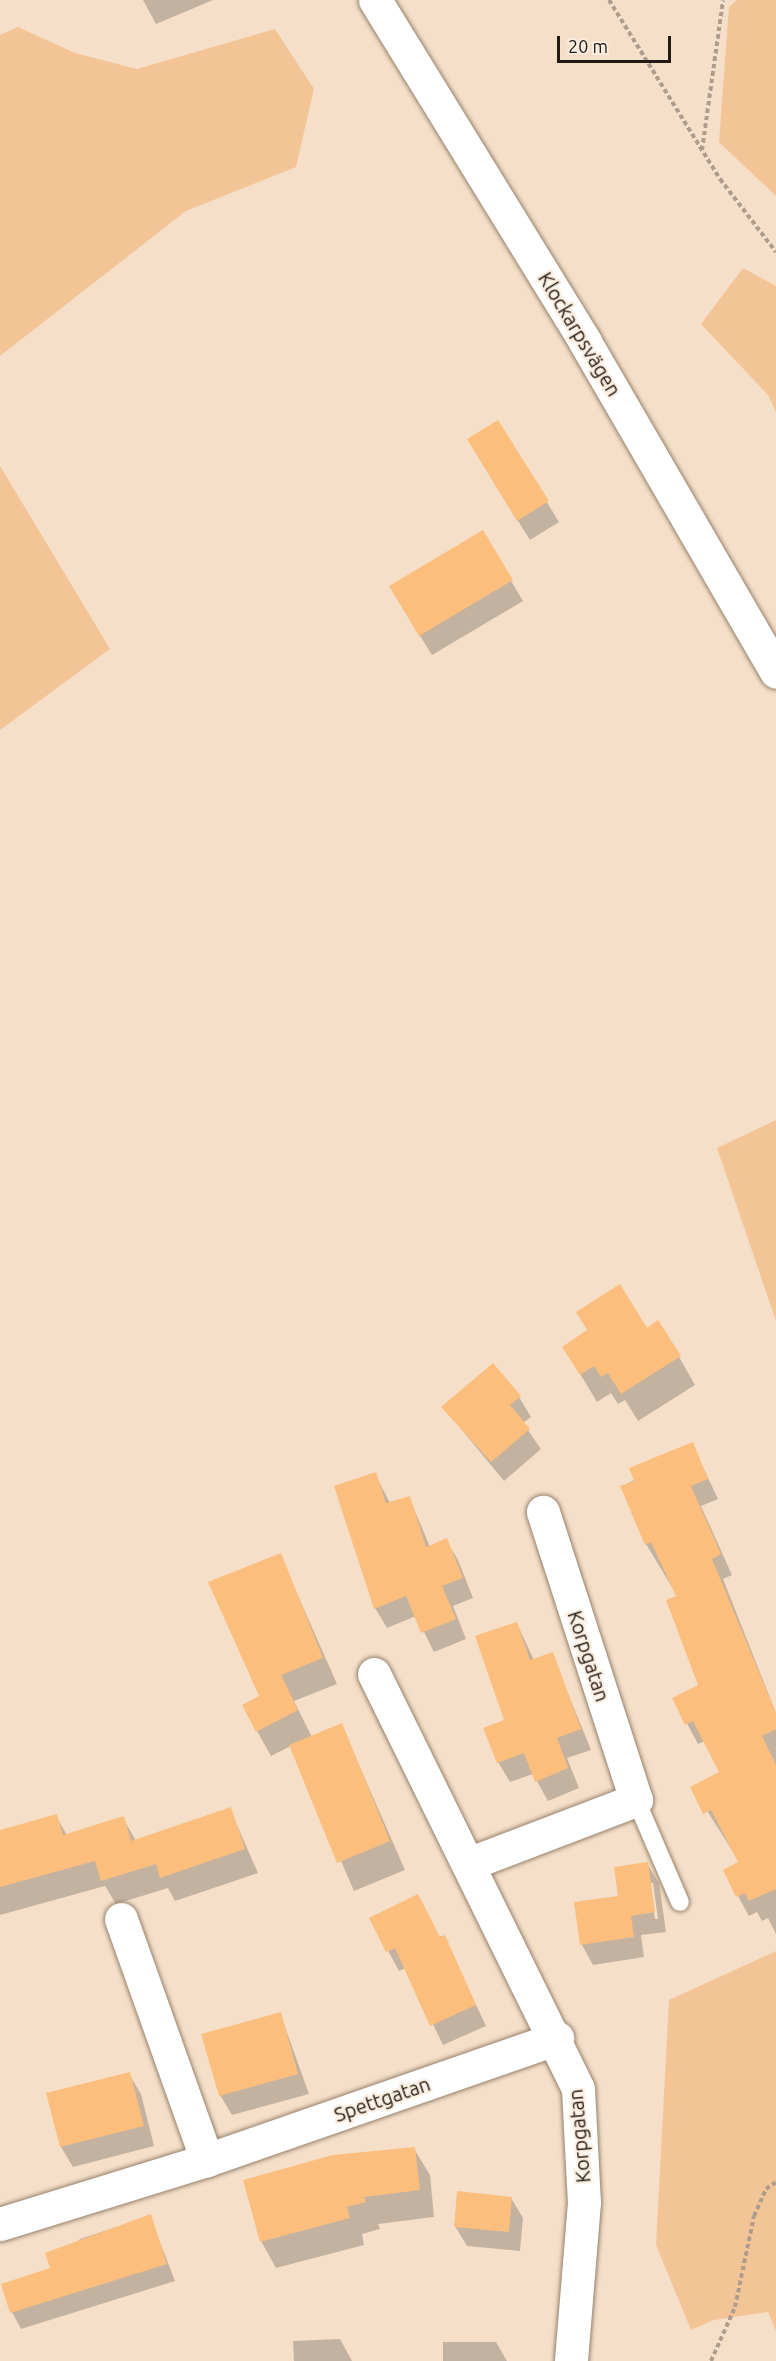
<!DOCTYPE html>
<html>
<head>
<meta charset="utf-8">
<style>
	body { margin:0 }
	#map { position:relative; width:776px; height:2361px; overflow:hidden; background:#f5dfc9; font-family:Ubuntu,sans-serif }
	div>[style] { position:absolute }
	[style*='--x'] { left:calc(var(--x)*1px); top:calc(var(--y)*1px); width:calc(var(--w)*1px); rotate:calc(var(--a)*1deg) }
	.green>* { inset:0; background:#f3c596 }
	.shadow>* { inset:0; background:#0003 }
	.building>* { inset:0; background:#fbbe7c }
	.path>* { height:4px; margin-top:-2px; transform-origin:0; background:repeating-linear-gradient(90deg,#ae9d8c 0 4.5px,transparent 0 7.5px) }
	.roads { filter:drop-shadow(0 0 2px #96826d) drop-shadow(0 0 2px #96826d) }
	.service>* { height:18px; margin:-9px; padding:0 9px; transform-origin:9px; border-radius:9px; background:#fff }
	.minor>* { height:33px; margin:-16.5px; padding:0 16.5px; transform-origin:16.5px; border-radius:16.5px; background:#fff }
	.tertiary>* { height:33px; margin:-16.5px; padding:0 16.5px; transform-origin:16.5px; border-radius:16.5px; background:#fff }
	span { translate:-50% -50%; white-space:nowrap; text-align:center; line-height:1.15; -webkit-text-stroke:4.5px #fceee1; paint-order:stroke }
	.street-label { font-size:20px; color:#231b13 }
	.scale { position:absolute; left:557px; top:36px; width:114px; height:27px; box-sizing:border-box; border:3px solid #231b13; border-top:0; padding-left:8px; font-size:18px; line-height:21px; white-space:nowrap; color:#231b13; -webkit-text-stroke:4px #fceee1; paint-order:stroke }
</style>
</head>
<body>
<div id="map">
	<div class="green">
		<i style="clip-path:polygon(737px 0,776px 0,776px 196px,719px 142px,729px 7px)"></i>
		<i style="clip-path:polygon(18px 27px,75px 53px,137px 69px,275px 29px,314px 89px,296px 167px,186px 211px,0 356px,0 35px)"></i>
		<i style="clip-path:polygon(743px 268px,776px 286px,776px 412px,768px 395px,701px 324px)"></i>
		<i style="clip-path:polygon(0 466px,110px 649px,0 730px)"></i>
		<i style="clip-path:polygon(776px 1120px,776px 1321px,717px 1148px)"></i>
		<i style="clip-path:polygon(776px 1951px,776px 2331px,768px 2312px,714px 2320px,691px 2330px,656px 2245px,669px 2000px)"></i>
	</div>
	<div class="shadow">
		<i style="clip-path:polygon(143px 0,213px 0,156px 24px)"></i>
		<i style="clip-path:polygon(498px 422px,559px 522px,530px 540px,480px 460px)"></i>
		<i style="clip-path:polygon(482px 532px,523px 601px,432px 655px,402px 607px)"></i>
		<i style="clip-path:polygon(647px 1330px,679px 1357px,695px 1385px,638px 1421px,625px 1400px,618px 1404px,611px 1393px,597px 1402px,564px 1347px,589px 1331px)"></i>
		<i style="clip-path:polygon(519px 1397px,531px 1417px,523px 1423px,541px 1449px,504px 1481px,443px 1407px)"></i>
		<i style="clip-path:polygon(692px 1444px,718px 1499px,701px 1506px,732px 1575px,723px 1579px,776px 1713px,776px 1934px,768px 1918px,762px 1921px,757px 1912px,749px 1916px,738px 1896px,725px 1870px,740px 1863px,692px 1787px,721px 1773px,705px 1741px,698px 1744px,674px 1699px,700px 1686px,678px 1597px,646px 1544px,622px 1487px)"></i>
		<i style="clip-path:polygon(375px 1474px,390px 1503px,409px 1497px,430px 1547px,446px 1540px,458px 1560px,473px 1598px,453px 1606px,466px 1639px,434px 1652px,416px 1616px,387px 1628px,375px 1608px)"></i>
		<i style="clip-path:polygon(280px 1555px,337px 1684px,294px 1701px,312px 1737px,341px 1724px,405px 1870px,354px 1891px,291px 1746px,271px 1756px,257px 1731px)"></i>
		<i style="clip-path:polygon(517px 1624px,534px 1660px,552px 1654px,591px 1750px,567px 1758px,579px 1788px,548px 1801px,533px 1774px,510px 1782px,498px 1762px)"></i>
		<i style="clip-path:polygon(230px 1809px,258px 1873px,175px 1901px,168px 1888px,116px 1904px,105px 1886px,0 1915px,0 1831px,56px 1816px,67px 1835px,123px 1818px,136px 1841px)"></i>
		<i style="clip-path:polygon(evenodd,647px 1864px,659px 1883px,666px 1932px,641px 1935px,644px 1957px,593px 1965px,582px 1945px,575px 1904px,620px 1897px,647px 1864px,649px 1883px,653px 1883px,658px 1919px,655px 1919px,649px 1883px)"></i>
		<i style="clip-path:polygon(371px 1919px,444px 1937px,486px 2026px,443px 2045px,406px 1968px,399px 1971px)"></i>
		<i style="clip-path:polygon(280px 2013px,309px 2094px,232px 2115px,220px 2095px)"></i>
		<i style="clip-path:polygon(129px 2074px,141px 2094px,154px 2146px,73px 2167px,61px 2147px,48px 2094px)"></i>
		<i style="clip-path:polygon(414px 2149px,430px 2175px,434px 2217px,378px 2224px,380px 2229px,362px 2234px,364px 2245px,276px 2268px,261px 2241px)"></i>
		<i style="clip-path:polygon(511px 2198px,523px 2218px,520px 2251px,467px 2246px,455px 2226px)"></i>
		<i style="clip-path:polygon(150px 2216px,175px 2281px,21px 2329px,12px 2312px,80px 2239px)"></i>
		<i style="clip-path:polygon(340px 2339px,352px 2361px,294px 2361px,293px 2341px)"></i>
		<i style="clip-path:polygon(443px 2342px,496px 2342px,507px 2361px,443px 2361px)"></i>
	</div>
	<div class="building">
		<i style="clip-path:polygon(498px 420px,549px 501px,517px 521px,467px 439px)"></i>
		<i style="clip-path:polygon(483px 530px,513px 580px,419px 636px,389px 586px)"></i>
		<i style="clip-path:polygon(620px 1284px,647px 1328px,658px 1320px,681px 1356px,621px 1394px,608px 1373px,601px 1377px,594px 1366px,580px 1375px,562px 1347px,587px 1330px,576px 1312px)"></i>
		<i style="clip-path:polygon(493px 1363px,521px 1396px,510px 1405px,530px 1429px,491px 1462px,441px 1407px)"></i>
		<i style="clip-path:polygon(693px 1442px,708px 1479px,691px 1486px,721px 1554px,712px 1559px,776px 1713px,776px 1729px,762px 1736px,776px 1765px,776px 1889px,749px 1901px,745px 1893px,736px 1897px,723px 1870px,738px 1862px,711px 1810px,703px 1814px,690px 1787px,719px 1772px,693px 1721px,685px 1725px,672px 1698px,698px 1685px,666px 1600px,676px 1596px,651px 1542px,645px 1545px,620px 1486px,634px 1481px,629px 1468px)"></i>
		<i style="clip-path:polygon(376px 1472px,386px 1503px,410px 1496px,426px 1547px,447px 1538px,463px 1578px,442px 1586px,456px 1619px,421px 1633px,406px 1596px,374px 1609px,334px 1486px)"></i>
		<i style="clip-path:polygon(281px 1553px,323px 1658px,281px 1675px,298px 1710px,256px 1732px,242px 1705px,259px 1696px,208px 1582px)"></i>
		<i style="clip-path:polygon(517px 1622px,530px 1660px,553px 1652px,581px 1729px,557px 1738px,568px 1768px,535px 1782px,524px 1753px,497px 1763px,483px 1728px,504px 1720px,475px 1636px)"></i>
		<i style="clip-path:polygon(342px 1723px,390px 1841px,337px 1863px,289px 1745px)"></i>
		<i style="clip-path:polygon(231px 1807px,245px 1849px,160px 1878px,156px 1864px,101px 1881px,95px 1861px,0 1887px,0 1830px,57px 1814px,63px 1835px,124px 1816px,131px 1841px)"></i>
		<i style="clip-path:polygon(648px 1862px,655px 1912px,631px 1916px,634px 1937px,580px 1945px,574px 1902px,618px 1896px,614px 1867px)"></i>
		<i style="clip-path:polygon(418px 1894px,440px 1937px,445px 1935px,476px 2005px,430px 2026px,395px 1948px,386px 1952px,369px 1918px)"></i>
		<i style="clip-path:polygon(281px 2012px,298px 2074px,219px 2096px,201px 2034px)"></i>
		<i style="clip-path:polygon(130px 2072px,144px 2126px,60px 2147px,46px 2093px)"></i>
		<i style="clip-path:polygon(415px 2147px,420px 2190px,364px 2197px,366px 2202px,347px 2207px,350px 2218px,260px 2242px,243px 2180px,333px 2155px)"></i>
		<i style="clip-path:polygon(457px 2191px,512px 2197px,509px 2232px,454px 2227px)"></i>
		<i style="clip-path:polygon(151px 2214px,167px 2264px,10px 2313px,1px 2284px,50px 2268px,45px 2253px)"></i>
	</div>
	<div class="path">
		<i style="--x:609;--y:0;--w:211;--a:58.2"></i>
		<i style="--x:720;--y:179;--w:92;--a:52.5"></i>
		<i style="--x:702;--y:150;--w:151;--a:-82"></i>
		<i style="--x:711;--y:2361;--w:59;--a:-66"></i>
		<i style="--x:735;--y:2307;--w:93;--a:-78.2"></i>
		<i style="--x:754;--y:2216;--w:30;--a:-66"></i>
		<i style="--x:766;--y:2189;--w:12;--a:-35"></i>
	</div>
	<div class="roads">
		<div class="service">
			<i style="--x:636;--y:1800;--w:111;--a:66.7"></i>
		</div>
		<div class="minor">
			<i style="--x:374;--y:1674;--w:462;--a:63.8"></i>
			<i style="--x:578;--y:2089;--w:113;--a:87"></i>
			<i style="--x:584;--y:2202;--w:160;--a:94.7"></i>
			<i style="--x:468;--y:1864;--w:180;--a:-20.9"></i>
			<i style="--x:636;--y:1800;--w:303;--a:-107.9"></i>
			<i style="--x:121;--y:1919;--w:256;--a:70.4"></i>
			<i style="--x:0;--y:2224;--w:217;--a:-17.2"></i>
			<i style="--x:207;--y:2160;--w:371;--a:-19.2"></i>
		</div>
		<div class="tertiary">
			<i style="--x:375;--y:0;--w:401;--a:58.4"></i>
			<i style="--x:585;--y:342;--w:381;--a:59.9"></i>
		</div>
	</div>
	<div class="street-label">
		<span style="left:580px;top:334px;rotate:59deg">Klockarpsvägen</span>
		<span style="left:589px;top:1656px;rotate:72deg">Korpgatan</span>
		<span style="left:382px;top:2099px;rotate:-19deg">Spettgatan</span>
		<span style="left:579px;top:2136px;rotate:-95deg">Korpgatan</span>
	</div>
	<div class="scale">20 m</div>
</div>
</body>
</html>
